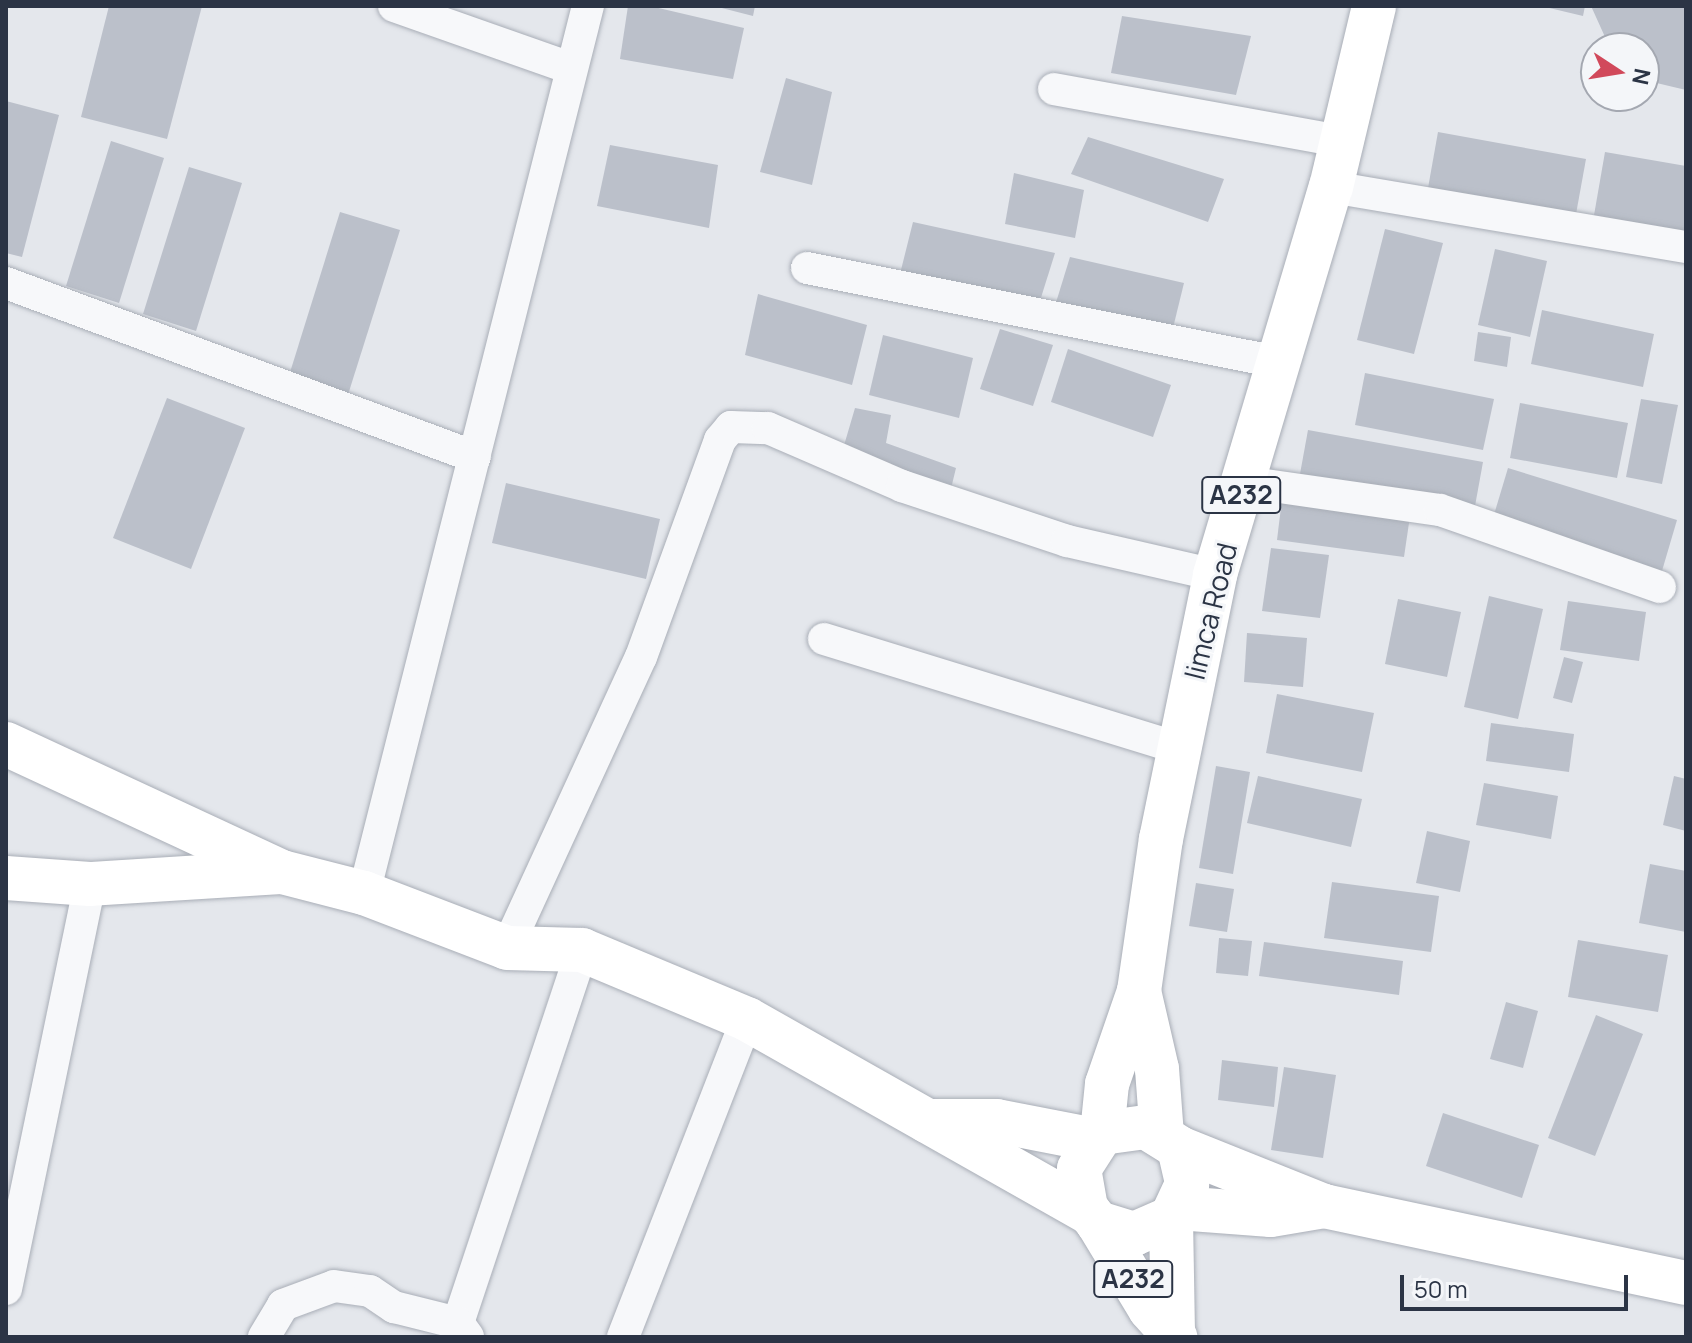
<!DOCTYPE html>
<html>
<head>
<meta charset="utf-8">
<style>
	body { margin:0 }
	#map { position:relative; width:1692px; height:1343px; overflow:hidden; background:#e4e7ec; font-family:Manrope,sans-serif }
	div>[style] { position:absolute }
	[style*='--x'] { left:calc(var(--x)*1px); top:calc(var(--y)*1px); width:calc(var(--w)*1px); rotate:calc(var(--a)*1deg) }
	.building>* { inset:0; background:#bbc0ca }
	.roads { filter:drop-shadow(0 0 2px #a9aeb7) drop-shadow(0 0 2px #a9aeb7) }
	.street>* { height:32px; margin:-16px; padding:0 16px; transform-origin:16px; border-radius:16px; background:#f7f8fa }
	.secondary>* { height:44px; margin:-22px; padding:0 22px; transform-origin:22px; border-radius:22px; background:#fff }
	.primary>* { height:44px; margin:-22px; padding:0 22px; transform-origin:22px; border-radius:22px; background:#fff }
	span { translate:-50% -50%; white-space:nowrap; text-align:center; line-height:1.15; -webkit-text-stroke:6px #f4f6f9; paint-order:stroke }
	.shield-label span { padding:2px 6px; background:#f4f6f9; border:2px solid; border-radius:6px; -webkit-text-stroke-width:0 }
	.shield-label { font-size:26px; color:#2b3445; font-weight:700 }
	.street-label { font-size:28px; color:#2b3445 }
	.frame { position:absolute; inset:0; border:8px solid #2b3445; pointer-events:none }
	.north { position:absolute; left:1580px; top:32px; width:80px; height:80px; box-sizing:border-box; background:#f4f6f9; border:2px solid #a4a8b1; border-radius:50%; rotate:102deg; font-size:22px; font-weight:700; line-height:32px; text-align:center; color:#2b3445 }
	.north::after { content:''; display:block; margin:auto; width:28px; height:36px; background:#d1495b; clip-path:polygon(50% 0,100% 100%,50% 72%,0 100%) }
	.scale { position:absolute; left:1400px; top:1275px; width:228px; height:36px; box-sizing:border-box; border:4px solid #2b3445; border-top:0; padding-left:10px; font-size:24px; line-height:28px; white-space:nowrap; color:#2b3445; -webkit-text-stroke:6px #f4f6f9; paint-order:stroke }
</style>
</head>
<body>
<div id="map">
	<div class="building">
		<i style="clip-path:polygon(109px 6px,202px 6px,167px 139px,81px 117px)"></i>
		<i style="clip-path:polygon(628px 6px,650px 6px,744px 28px,733px 79px,620px 59px)"></i>
		<i style="clip-path:polygon(714px 6px,755px 6px,753px 16px)"></i>
		<i style="clip-path:polygon(1541px 6px,1585px 6px,1583px 16px)"></i>
		<i style="clip-path:polygon(1591px 6px,1686px 6px,1686px 90px,1644px 80px,1644px 48px,1610px 48px)"></i>
		<i style="clip-path:polygon(1122px 16px,1251px 36px,1236px 95px,1111px 73px)"></i>
		<i style="clip-path:polygon(786px 78px,832px 92px,812px 185px,760px 172px)"></i>
		<i style="clip-path:polygon(6px 101px,59px 115px,22px 257px,6px 253px)"></i>
		<i style="clip-path:polygon(1438px 132px,1586px 159px,1576px 214px,1428px 188px)"></i>
		<i style="clip-path:polygon(1088px 137px,1224px 179px,1208px 222px,1071px 174px)"></i>
		<i style="clip-path:polygon(111px 141px,164px 158px,119px 303px,66px 286px)"></i>
		<i style="clip-path:polygon(610px 145px,718px 165px,709px 228px,597px 206px)"></i>
		<i style="clip-path:polygon(1605px 152px,1686px 166px,1686px 237px,1593px 221px)"></i>
		<i style="clip-path:polygon(189px 167px,242px 183px,196px 331px,143px 314px)"></i>
		<i style="clip-path:polygon(1014px 173px,1084px 190px,1075px 238px,1005px 224px)"></i>
		<i style="clip-path:polygon(340px 212px,400px 230px,346px 401px,287px 382px)"></i>
		<i style="clip-path:polygon(913px 222px,1055px 253px,1039px 304px,900px 274px)"></i>
		<i style="clip-path:polygon(1385px 229px,1443px 243px,1414px 354px,1357px 340px)"></i>
		<i style="clip-path:polygon(1495px 249px,1547px 261px,1530px 337px,1478px 325px)"></i>
		<i style="clip-path:polygon(1070px 257px,1184px 283px,1172px 332px,1054px 309px)"></i>
		<i style="clip-path:polygon(758px 294px,867px 325px,852px 385px,745px 355px)"></i>
		<i style="clip-path:polygon(1542px 310px,1654px 334px,1643px 387px,1531px 364px)"></i>
		<i style="clip-path:polygon(1000px 329px,1053px 345px,1033px 406px,980px 389px)"></i>
		<i style="clip-path:polygon(1478px 332px,1511px 337px,1507px 367px,1474px 361px)"></i>
		<i style="clip-path:polygon(883px 335px,973px 358px,959px 418px,869px 395px)"></i>
		<i style="clip-path:polygon(1068px 349px,1171px 385px,1153px 437px,1051px 402px)"></i>
		<i style="clip-path:polygon(1365px 373px,1494px 399px,1483px 450px,1355px 425px)"></i>
		<i style="clip-path:polygon(167px 398px,245px 428px,191px 569px,113px 538px)"></i>
		<i style="clip-path:polygon(1641px 399px,1678px 405px,1662px 484px,1626px 477px)"></i>
		<i style="clip-path:polygon(1520px 403px,1628px 423px,1617px 478px,1510px 458px)"></i>
		<i style="clip-path:polygon(855px 408px,891px 415px,886px 443px,956px 468px,948px 501px,840px 459px)"></i>
		<i style="clip-path:polygon(1308px 430px,1483px 462px,1475px 506px,1300px 474px)"></i>
		<i style="clip-path:polygon(1508px 468px,1677px 520px,1659px 581px,1490px 528px)"></i>
		<i style="clip-path:polygon(506px 483px,660px 519px,646px 579px,492px 543px)"></i>
		<i style="clip-path:polygon(1282px 499px,1410px 516px,1404px 557px,1277px 540px)"></i>
		<i style="clip-path:polygon(1271px 548px,1329px 555px,1320px 618px,1262px 611px)"></i>
		<i style="clip-path:polygon(1489px 596px,1543px 609px,1518px 719px,1464px 707px)"></i>
		<i style="clip-path:polygon(1398px 599px,1461px 612px,1447px 677px,1385px 664px)"></i>
		<i style="clip-path:polygon(1568px 601px,1646px 612px,1639px 661px,1560px 650px)"></i>
		<i style="clip-path:polygon(1247px 633px,1307px 638px,1303px 687px,1244px 682px)"></i>
		<i style="clip-path:polygon(1564px 657px,1583px 662px,1572px 703px,1553px 698px)"></i>
		<i style="clip-path:polygon(1277px 694px,1374px 713px,1362px 772px,1266px 753px)"></i>
		<i style="clip-path:polygon(1491px 723px,1574px 734px,1569px 772px,1486px 761px)"></i>
		<i style="clip-path:polygon(1216px 766px,1250px 772px,1233px 874px,1199px 868px)"></i>
		<i style="clip-path:polygon(1258px 776px,1362px 799px,1351px 847px,1247px 823px)"></i>
		<i style="clip-path:polygon(1674px 776px,1686px 779px,1686px 831px,1663px 825px)"></i>
		<i style="clip-path:polygon(1484px 783px,1558px 796px,1551px 839px,1476px 825px)"></i>
		<i style="clip-path:polygon(1427px 831px,1470px 841px,1460px 892px,1416px 883px)"></i>
		<i style="clip-path:polygon(1650px 864px,1686px 871px,1686px 932px,1639px 923px)"></i>
		<i style="clip-path:polygon(1332px 882px,1439px 896px,1431px 952px,1324px 938px)"></i>
		<i style="clip-path:polygon(1196px 883px,1234px 889px,1227px 932px,1189px 926px)"></i>
		<i style="clip-path:polygon(1219px 938px,1252px 941px,1248px 976px,1216px 973px)"></i>
		<i style="clip-path:polygon(1578px 940px,1668px 955px,1658px 1012px,1568px 997px)"></i>
		<i style="clip-path:polygon(1264px 942px,1403px 961px,1399px 995px,1259px 976px)"></i>
		<i style="clip-path:polygon(1506px 1002px,1538px 1011px,1523px 1068px,1490px 1059px)"></i>
		<i style="clip-path:polygon(1596px 1015px,1643px 1034px,1595px 1156px,1548px 1138px)"></i>
		<i style="clip-path:polygon(1222px 1060px,1278px 1067px,1274px 1107px,1218px 1100px)"></i>
		<i style="clip-path:polygon(1284px 1067px,1336px 1075px,1323px 1158px,1271px 1150px)"></i>
		<i style="clip-path:polygon(1443px 1113px,1539px 1145px,1522px 1198px,1426px 1166px)"></i>
	</div>
	<div class="roads">
		<div class="street">
			<i style="--x:394;--y:6;--w:187;--a:19.4"></i>
			<i style="--x:1054;--y:89;--w:290;--a:10.3"></i>
			<i style="--x:1331;--y:187;--w:360;--a:9.6"></i>
			<i style="--x:807;--y:268;--w:481;--a:11.3"></i>
			<i style="--x:6;--y:283;--w:500;--a:20.35"></i>
			<i style="--x:1245;--y:482;--w:197;--a:8.2"></i>
			<i style="--x:1440;--y:510;--w:233;--a:19.3"></i>
			<i style="--x:824;--y:639;--w:370;--a:17.1"></i>
			<i style="--x:364;--y:893;--w:915;--a:-75.83"></i>
			<i style="--x:507;--y:948;--w:320;--a:-65.3"></i>
			<i style="--x:641;--y:657;--w:231;--a:-70"></i>
			<i style="--x:720;--y:440;--w:17;--a:-50"></i>
			<i style="--x:731;--y:427;--w:37;--a:2"></i>
			<i style="--x:768;--y:428;--w:146;--a:23.4"></i>
			<i style="--x:902;--y:486;--w:174;--a:18.4"></i>
			<i style="--x:1067;--y:541;--w:152;--a:12.9"></i>
			<i style="--x:6;--y:1289;--w:414;--a:-78.3"></i>
			<i style="--x:458;--y:1323;--w:393;--a:-71.6"></i>
			<i style="--x:264;--y:1337;--w:37;--a:-59"></i>
			<i style="--x:283;--y:1305;--w:54;--a:-20.4"></i>
			<i style="--x:334;--y:1286;--w:36;--a:8"></i>
			<i style="--x:370;--y:1291;--w:29;--a:34"></i>
			<i style="--x:394;--y:1307;--w:66;--a:14"></i>
			<i style="--x:458;--y:1323;--w:17;--a:54"></i>
			<i style="--x:623;--y:1337;--w:341;--a:-68.7"></i>
		</div>
		<div class="secondary">
			<i style="--x:6;--y:744;--w:304;--a:24.9"></i>
			<i style="--x:282;--y:872;--w:85;--a:14.4"></i>
			<i style="--x:364;--y:893;--w:153;--a:21"></i>
			<i style="--x:507;--y:948;--w:75;--a:1.5"></i>
			<i style="--x:582;--y:950;--w:179;--a:22.7"></i>
			<i style="--x:747;--y:1019;--w:394;--a:29.5"></i>
			<i style="--x:6;--y:878;--w:84;--a:4.1"></i>
			<i style="--x:90;--y:884;--w:189;--a:-3.6"></i>
			<i style="--x:927;--y:1121;--w:70;--a:0"></i>
			<i style="--x:997;--y:1121;--w:100;--a:11"></i>
			<i style="--x:1179;--y:1148;--w:156;--a:21.8"></i>
			<i style="--x:1324;--y:1206;--w:370;--a:12"></i>
			<i style="--x:1178;--y:1208;--w:93;--a:4.3"></i>
			<i style="--x:1271;--y:1215;--w:54;--a:-9.6"></i>
		</div>
		<div class="primary">
			<i style="--x:1139;--y:991;--w:80;--a:77"></i>
			<i style="--x:1157;--y:1069;--w:66;--a:85.7"></i>
			<i style="--x:1102;--y:1133;--w:49;--a:-84.2"></i>
			<i style="--x:1107;--y:1084;--w:98;--a:-71"></i>
			<i style="--x:1139;--y:991;--w:154;--a:-81.8"></i>
			<i style="--x:1161;--y:839;--w:269;--a:-78.4"></i>
			<i style="--x:1215;--y:575;--w:405;--a:-73.4"></i>
			<i style="--x:1331;--y:187;--w:186;--a:-76.6"></i>
			<i style="--x:1171;--y:1218;--w:40;--a:156.6"></i>
			<i style="--x:1134;--y:1234;--w:38;--a:-163"></i>
			<i style="--x:1098;--y:1223;--w:19;--a:-129"></i>
			<i style="--x:1086;--y:1208;--w:40;--a:-100"></i>
			<i style="--x:1079;--y:1169;--w:43;--a:-57.4"></i>
			<i style="--x:1102;--y:1133;--w:44;--a:-7.8"></i>
			<i style="--x:1146;--y:1127;--w:39;--a:32"></i>
			<i style="--x:1179;--y:1148;--w:37;--a:77"></i>
			<i style="--x:1187;--y:1184;--w:38;--a:115"></i>
			<i style="--x:1171;--y:1218;--w:113;--a:89"></i>
			<i style="--x:1098;--y:1223;--w:100;--a:58.8"></i>
			<i style="--x:1150;--y:1309;--w:38;--a:48"></i>
		</div>
	</div>
	<div class="shield-label">
		<span style="left:1241px;top:495px">A232</span>
		<span style="left:1133px;top:1279px">A232</span>
	</div>
	<div class="street-label">
		<span style="left:1210px;top:611px;rotate:-76deg">limca Road</span>
	</div>
	<div class="frame"></div>
	<div class="north">N</div>
	<div class="scale">50 m</div>
</div>
</body>
</html>
